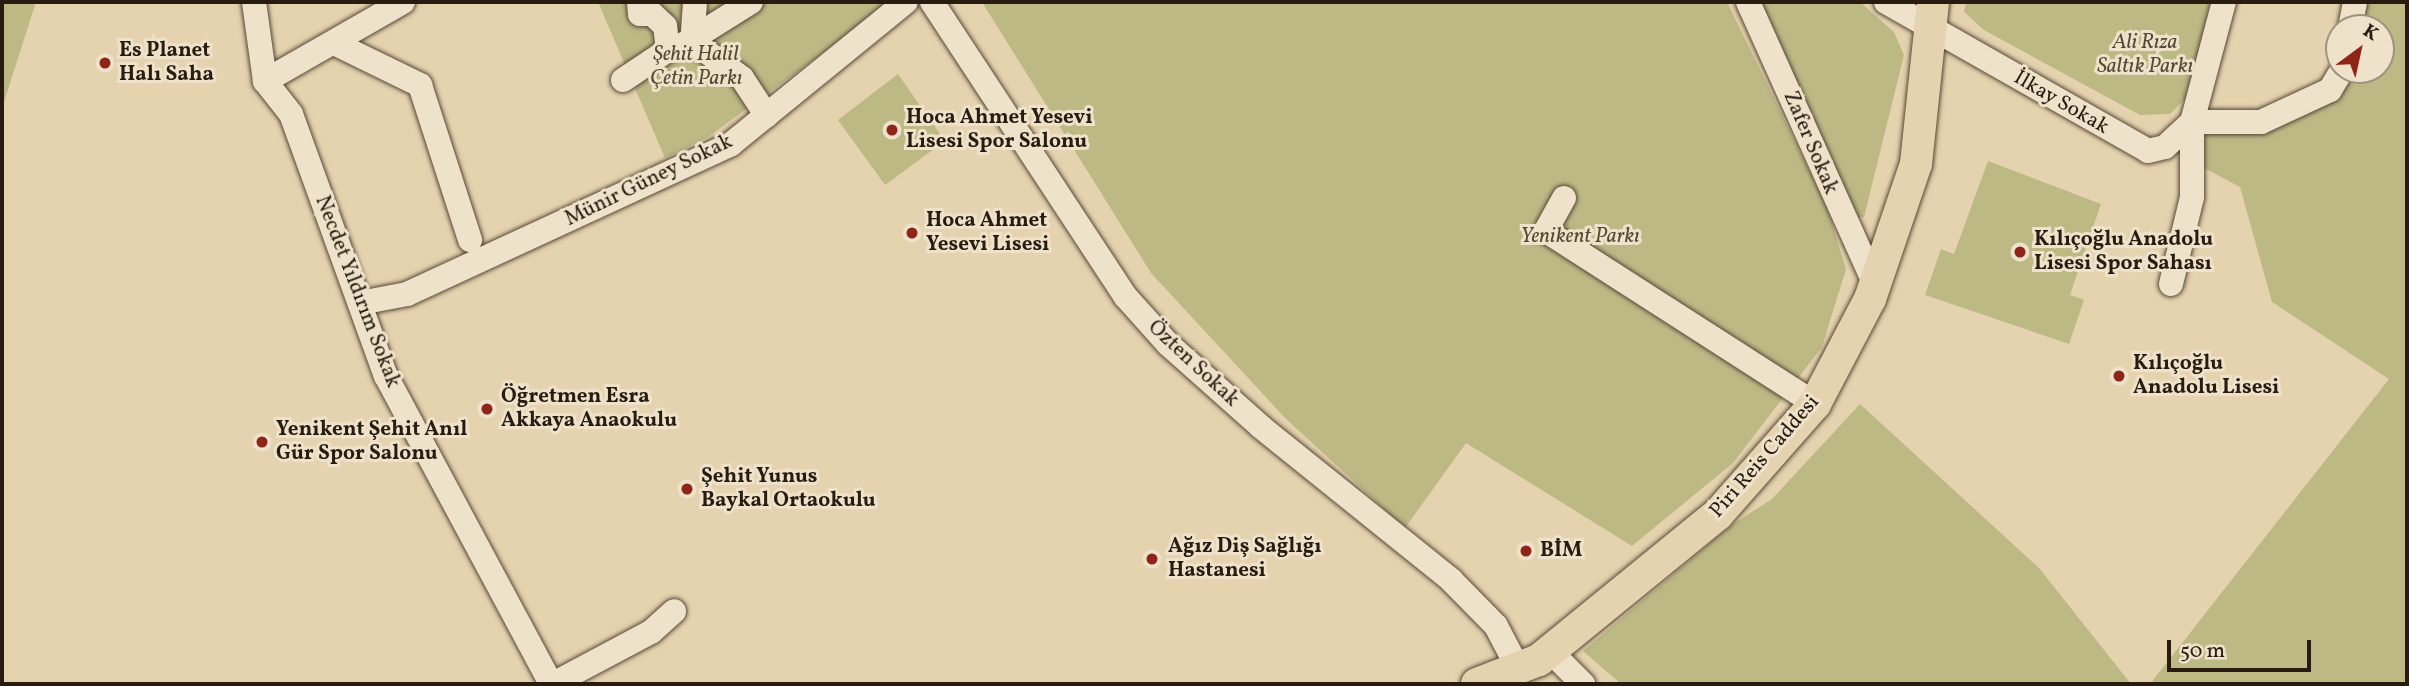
<!DOCTYPE html>
<html>
<head>
<meta charset="utf-8">
<style>
	body { margin:0 }
	#map { position:relative; width:2409px; height:686px; overflow:hidden; background:#e5d2ae; font-family:Vollkorn,serif }
	div>[style] { position:absolute }
	[style*='--x'] { left:calc(var(--x)*1px); top:calc(var(--y)*1px); width:calc(var(--w)*1px); rotate:calc(var(--a)*1deg) }
	.green>* { inset:0; background:#bdb985 }
	.roads { filter:drop-shadow(0 0 2px #574938) drop-shadow(0 0 2px #574938) }
	.minor>* { height:24px; margin:-12px; padding:0 12px; transform-origin:12px; border-radius:12px; background:#eee2ca }
	.major>* { height:32px; margin:-16px; padding:0 16px; transform-origin:16px; border-radius:16px; background:#e5d2ae }
	.dots>* { width:19px; height:19px; translate:-50% -50%; box-sizing:border-box; border:4px solid #eee2ca; border-radius:50% }
	span { translate:-50% -50%; white-space:nowrap; text-align:center; line-height:1.15; -webkit-text-stroke:6px #eee2ca; paint-order:stroke }
	.park-label { font-size:21px; color:#554a33; font-style:italic }
	.poi-label { font-size:21px; color:#281b10; font-weight:700 }
	.left { translate:0 -50%; text-align:left }
	.street-label { font-size:21px; color:#281b10 }
	.frame { position:absolute; inset:0; border:4px solid #281b10; pointer-events:none }
	.north { position:absolute; left:2325px; top:14px; width:70px; height:70px; box-sizing:border-box; background:#eee2ca; border:2px solid #9f9280; border-radius:50%; rotate:33deg; font-size:19px; font-weight:700; line-height:28px; text-align:center; color:#281b10 }
	.north::after { content:''; display:block; margin:auto; width:24px; height:32px; background:#8f2418; clip-path:polygon(50% 0,100% 100%,50% 72%,0 100%) }
	.scale { position:absolute; left:2167px; top:640px; width:144px; height:32px; box-sizing:border-box; border:4px solid #281b10; border-top:0; padding-left:9px; font-size:21px; line-height:24px; white-space:nowrap; color:#281b10; -webkit-text-stroke:5px #eee2ca; paint-order:stroke }
</style>
</head>
<body>
<div id="map">
	<div class="green">
		<i style="clip-path:polygon(2px 2px,36px 2px,2px 108px)"></i>
		<i style="clip-path:polygon(598px 2px,892px 2px,708px 137px,665px 158px)"></i>
		<i style="clip-path:polygon(982px 2px,1727px 2px,1827px 207px,1846px 269px,1822px 347px,1733px 463px,1632px 546px,1466px 443px,1405px 528px,1286px 419px,1151px 273px)"></i>
		<i style="clip-path:polygon(1759px 2px,1860px 2px,1894px 32px,1904px 55px,1864px 217px,1854px 218px)"></i>
		<i style="clip-path:polygon(1966px 2px,2210px 2px,2190px 94px,2170px 114px,2140px 115px,1984px 30px,1964px 12px)"></i>
		<i style="clip-path:polygon(2356px 2px,2407px 2px,2407px 684px,2150px 684px,2389px 379px,2272px 302px,2240px 187px,2165px 147px,2192px 122px,2261px 122px,2342px 70px,2381px 70px,2381px 28px,2351px 28px)"></i>
		<i style="clip-path:polygon(898px 74px,945px 141px,885px 185px,838px 120px)"></i>
		<i style="clip-path:polygon(1988px 161px,2101px 204px,2070px 295px,2084px 300px,2069px 344px,1925px 295px,1941px 249px,1954px 254px)"></i>
		<i style="clip-path:polygon(1860px 404px,2039px 568px,2131px 684px,1621px 684px,1583px 651px,1733px 524px,1772px 499px)"></i>
	</div>
	<div class="roads">
		<div class="minor">
			<i style="--x:254;--y:2;--w:80;--a:82.1"></i>
			<i style="--x:265;--y:81;--w:42;--a:51.8"></i>
			<i style="--x:291;--y:114;--w:279;--a:70.1"></i>
			<i style="--x:386;--y:376;--w:349;--a:61.8"></i>
			<i style="--x:695;--y:2;--w:39;--a:94"></i>
			<i style="--x:692;--y:41;--w:62;--a:36.5"></i>
			<i style="--x:742;--y:78;--w:45;--a:56.7"></i>
			<i style="--x:932;--y:2;--w:352;--a:56.7"></i>
			<i style="--x:1125;--y:296;--w:64;--a:48.1"></i>
			<i style="--x:1168;--y:344;--w:125;--a:41.7"></i>
			<i style="--x:1261;--y:427;--w:244;--a:38.8"></i>
			<i style="--x:1451;--y:580;--w:64;--a:45.6"></i>
			<i style="--x:1496;--y:626;--w:47;--a:62.4"></i>
			<i style="--x:1748;--y:2;--w:308;--a:65.8"></i>
			<i style="--x:1886;--y:2;--w:301;--a:29.6"></i>
			<i style="--x:2148;--y:151;--w:17;--a:-13"></i>
			<i style="--x:2165;--y:147;--w:37;--a:-43"></i>
			<i style="--x:2192;--y:122;--w:124;--a:-75.1"></i>
			<i style="--x:2350;--y:28;--w:26;--a:-79"></i>
			<i style="--x:334;--y:43;--w:96;--a:26"></i>
			<i style="--x:420;--y:85;--w:163;--a:72.1"></i>
			<i style="--x:684;--y:44;--w:79;--a:-32.1"></i>
			<i style="--x:623;--y:80;--w:54;--a:-33.7"></i>
			<i style="--x:668;--y:50;--w:24;--a:-97"></i>
			<i style="--x:665;--y:26;--w:18;--a:-137"></i>
			<i style="--x:652;--y:14;--w:12;--a:180"></i>
			<i style="--x:640;--y:14;--w:12;--a:-95"></i>
			<i style="--x:265;--y:81;--w:159;--a:-29.8"></i>
			<i style="--x:1564;--y:198;--w:38;--a:119"></i>
			<i style="--x:1546;--y:231;--w:320;--a:32.7"></i>
			<i style="--x:2171;--y:284;--w:89;--a:-76.4"></i>
			<i style="--x:2192;--y:197;--w:75;--a:-90"></i>
			<i style="--x:2192;--y:122;--w:69;--a:0"></i>
			<i style="--x:2261;--y:122;--w:76;--a:-24.9"></i>
			<i style="--x:2330;--y:90;--w:23;--a:-59"></i>
			<i style="--x:360;--y:303;--w:48;--a:-10.8"></i>
			<i style="--x:407;--y:294;--w:357;--a:-24.8"></i>
			<i style="--x:731;--y:144;--w:225;--a:-39.1"></i>
			<i style="--x:1550;--y:651;--w:47;--a:45"></i>
			<i style="--x:553;--y:684;--w:111;--a:-28"></i>
			<i style="--x:651;--y:632;--w:31;--a:-42"></i>
		</div>
		<div class="major">
			<i style="--x:1477;--y:684;--w:66;--a:-21.2"></i>
			<i style="--x:1539;--y:660;--w:231;--a:-39.2"></i>
			<i style="--x:1718;--y:514;--w:147;--a:-48.6"></i>
			<i style="--x:1815;--y:404;--w:119;--a:-62.4"></i>
			<i style="--x:1870;--y:299;--w:143;--a:-71.2"></i>
			<i style="--x:1916;--y:164;--w:163;--a:-84"></i>
		</div>
	</div>
	<div class="dots">
		<i style="left:105px;top:63px;background:#8f2418"></i>
		<i style="left:892px;top:130px;background:#8f2418"></i>
		<i style="left:912px;top:233px;background:#8f2418"></i>
		<i style="left:2020px;top:252px;background:#8f2418"></i>
		<i style="left:2119px;top:376px;background:#8f2418"></i>
		<i style="left:487px;top:409px;background:#8f2418"></i>
		<i style="left:262px;top:442px;background:#8f2418"></i>
		<i style="left:687px;top:489px;background:#8f2418"></i>
		<i style="left:1526px;top:551px;background:#8f2418"></i>
		<i style="left:1152px;top:559px;background:#8f2418"></i>
	</div>
	<div class="park-label">
		<span style="left:2145px;top:55px">Ali Rıza<br>Saltık Parkı</span>
		<span style="left:696px;top:67px">Şehit Halil<br>Çetin Parkı</span>
		<span style="left:1580px;top:237px">Yenikent Parkı</span>
	</div>
	<div class="poi-label">
		<span class="left" style="left:119px;top:63px">Es Planet<br>Halı Saha</span>
		<span class="left" style="left:906px;top:130px">Hoca Ahmet Yesevi<br>Lisesi Spor Salonu</span>
		<span class="left" style="left:926px;top:233px">Hoca Ahmet<br>Yesevi Lisesi</span>
		<span class="left" style="left:2034px;top:252px">Kılıçoğlu Anadolu<br>Lisesi Spor Sahası</span>
		<span class="left" style="left:2133px;top:376px">Kılıçoğlu<br>Anadolu Lisesi</span>
		<span class="left" style="left:501px;top:409px">Öğretmen Esra<br>Akkaya Anaokulu</span>
		<span class="left" style="left:276px;top:442px">Yenikent Şehit Anıl<br>Gür Spor Salonu</span>
		<span class="left" style="left:701px;top:489px">Şehit Yunus<br>Baykal Ortaokulu</span>
		<span class="left" style="left:1168px;top:559px">Ağız Diş Sağlığı<br>Hastanesi</span>
		<span class="left" style="left:1540px;top:551px">BİM</span>
	</div>
	<div class="street-label">
		<span style="left:2061px;top:103px;rotate:30deg">İlkay Sokak</span>
		<span style="left:1810px;top:143px;rotate:67deg">Zafer Sokak</span>
		<span style="left:649px;top:181px;rotate:-26deg">Münir Güney Sokak</span>
		<span style="left:357px;top:292px;rotate:69deg">Necdet Yıldırım Sokak</span>
		<span style="left:1193px;top:364px;rotate:43deg">Özten Sokak</span>
		<span style="left:1765px;top:457px;rotate:-49deg">Piri Reis Caddesi</span>
	</div>
	<div class="frame"></div>
	<div class="north">K</div>
	<div class="scale">50 m</div>
</div>
</body>
</html>
